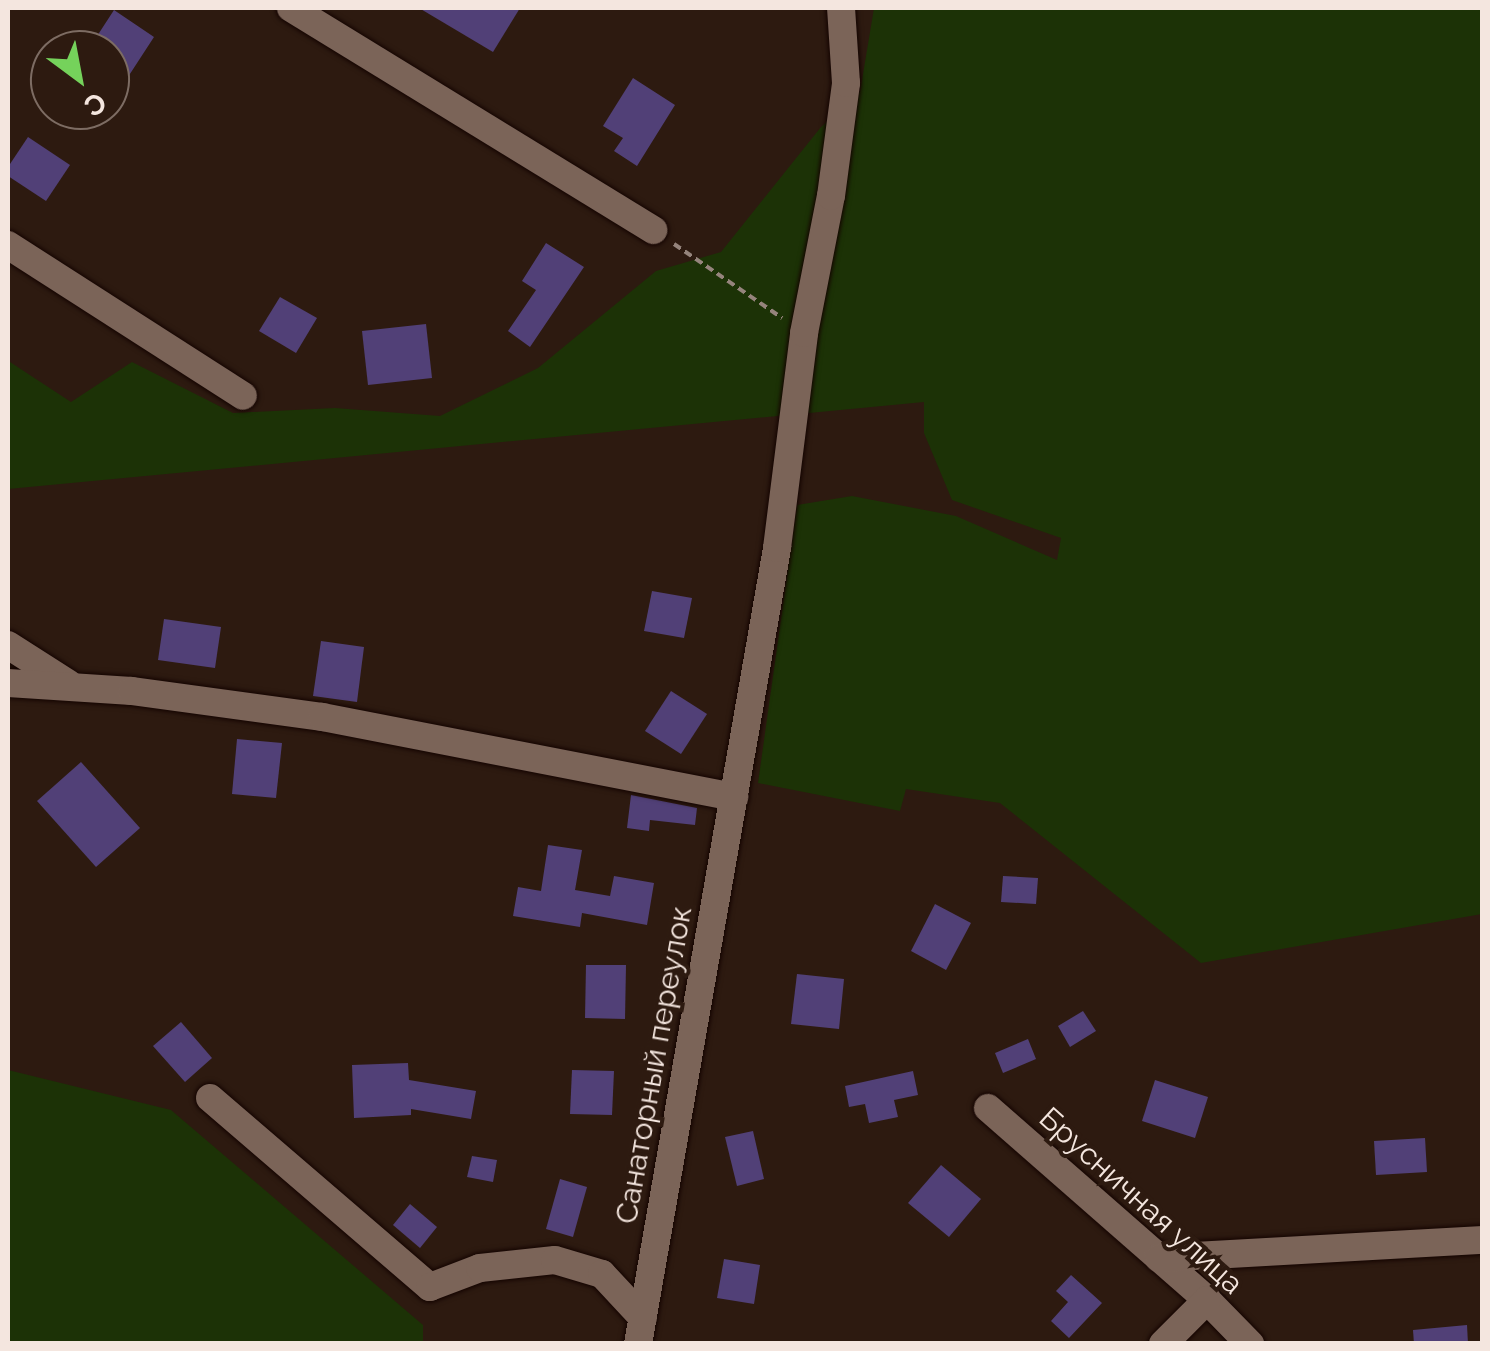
<!DOCTYPE html>
<html>
<head>
<meta charset="utf-8">
<style>
	body { margin:0 }
	#map { position:relative; width:1490px; height:1351px; overflow:hidden; background:#2d1a10; font-family:Raleway,sans-serif }
	div>[style] { position:absolute }
	[style*='--x'] { left:calc(var(--x)*1px); top:calc(var(--y)*1px); width:calc(var(--w)*1px); rotate:calc(var(--a)*1deg) }
	.green>* { inset:0; background:#1c3206 }
	.building>* { inset:0; background:#514077 }
	.path>* { height:4px; margin-top:-2px; transform-origin:0; background:repeating-linear-gradient(90deg,#95847c 0 8px,transparent 0 13px) }
	.roads { filter:drop-shadow(0 0 2px #140400) drop-shadow(0 0 2px #140400) }
	.minor>* { height:28px; margin:-14px; padding:0 14px; transform-origin:14px; border-radius:14px; background:#7b6458 }
	span { translate:-50% -50%; white-space:nowrap; text-align:center; line-height:1.15; -webkit-text-stroke:8px #2d1a10; paint-order:stroke }
	.street-label { font-size:30px; color:#f4e6df }
	.frame { position:absolute; inset:0; border:10px solid #f4e6df; pointer-events:none }
	.north { position:absolute; left:30px; top:30px; width:100px; height:100px; box-sizing:border-box; background:#2d1a10; border:2px solid #7d6c63; border-radius:50%; rotate:148deg; font-size:28px; font-weight:700; line-height:40px; text-align:center; color:#f4e6df }
	.north::after { content:''; display:block; margin:auto; width:35px; height:45px; background:#75d25b; clip-path:polygon(50% 0,100% 100%,50% 72%,0 100%) }
</style>
</head>
<body>
<div id="map">
	<div class="green">
		<i style="clip-path:polygon(874px 8px,1482px 8px,1482px 914px,1201px 963px,1000px 803px,906px 789px,900px 811px,758px 783px,797px 505px,852px 496px,956px 516px,1057px 560px,1061px 538px,952px 500px,924px 433px,924px 402px,8px 489px,10px 362px,71px 402px,132px 362px,233px 413px,335px 408px,440px 416px,538px 368px,656px 271px,721px 252px,821px 127px,860px 92px)"></i>
		<i style="clip-path:polygon(8px 1070px,171px 1110px,423px 1325px,423px 1343px,8px 1343px)"></i>
	</div>
	<div class="building">
		<i style="clip-path:polygon(419px 8px,520px 8px,493px 52px)"></i>
		<i style="clip-path:polygon(114px 10px,154px 37px,126px 80px,110px 69px,110px 50px,88px 50px)"></i>
		<i style="clip-path:polygon(633px 78px,675px 105px,637px 166px,614px 151px,623px 138px,603px 126px)"></i>
		<i style="clip-path:polygon(28px 137px,70px 165px,46px 201px,8px 176px,8px 167px)"></i>
		<i style="clip-path:polygon(546px 243px,584px 267px,530px 347px,508px 331px,536px 290px,522px 281px)"></i>
		<i style="clip-path:polygon(280px 297px,317px 318px,296px 353px,259px 331px)"></i>
		<i style="clip-path:polygon(426px 324px,432px 378px,368px 385px,362px 331px)"></i>
		<i style="clip-path:polygon(652px 591px,692px 598px,684px 638px,644px 631px)"></i>
		<i style="clip-path:polygon(164px 619px,221px 627px,215px 668px,158px 660px)"></i>
		<i style="clip-path:polygon(321px 641px,364px 647px,357px 702px,313px 696px)"></i>
		<i style="clip-path:polygon(671px 691px,707px 714px,681px 754px,645px 731px)"></i>
		<i style="clip-path:polygon(237px 739px,282px 743px,276px 798px,232px 794px)"></i>
		<i style="clip-path:polygon(81px 762px,140px 828px,96px 867px,37px 801px)"></i>
		<i style="clip-path:polygon(631px 795px,697px 808px,695px 825px,650px 820px,649px 831px,627px 828px)"></i>
		<i style="clip-path:polygon(548px 845px,582px 850px,575px 890px,610px 896px,614px 876px,654px 883px,647px 925px,582px 913px,580px 927px,513px 916px,518px 887px,541px 891px)"></i>
		<i style="clip-path:polygon(1003px 876px,1038px 878px,1036px 904px,1001px 902px)"></i>
		<i style="clip-path:polygon(935px 904px,971px 923px,946px 970px,911px 951px)"></i>
		<i style="clip-path:polygon(586px 965px,626px 965px,625px 1019px,585px 1018px)"></i>
		<i style="clip-path:polygon(797px 974px,844px 979px,839px 1029px,791px 1024px)"></i>
		<i style="clip-path:polygon(1083px 1011px,1096px 1031px,1070px 1047px,1058px 1026px)"></i>
		<i style="clip-path:polygon(181px 1022px,212px 1058px,185px 1082px,153px 1046px)"></i>
		<i style="clip-path:polygon(1028px 1039px,1036px 1059px,1003px 1073px,995px 1053px)"></i>
		<i style="clip-path:polygon(408px 1063px,409px 1080px,476px 1091px,471px 1119px,411px 1109px,411px 1115px,354px 1118px,352px 1065px)"></i>
		<i style="clip-path:polygon(572px 1070px,614px 1071px,612px 1115px,570px 1114px)"></i>
		<i style="clip-path:polygon(913px 1071px,918px 1095px,894px 1100px,898px 1117px,869px 1123px,865px 1104px,849px 1107px,845px 1086px)"></i>
		<i style="clip-path:polygon(1155px 1080px,1208px 1097px,1195px 1138px,1142px 1121px)"></i>
		<i style="clip-path:polygon(753px 1131px,764px 1179px,737px 1186px,725px 1137px)"></i>
		<i style="clip-path:polygon(1425px 1138px,1427px 1172px,1376px 1175px,1374px 1141px)"></i>
		<i style="clip-path:polygon(472px 1156px,497px 1160px,493px 1182px,467px 1177px)"></i>
		<i style="clip-path:polygon(941px 1165px,981px 1199px,949px 1237px,908px 1203px)"></i>
		<i style="clip-path:polygon(560px 1179px,587px 1187px,573px 1237px,546px 1229px)"></i>
		<i style="clip-path:polygon(410px 1204px,437px 1227px,420px 1248px,393px 1225px)"></i>
		<i style="clip-path:polygon(724px 1259px,760px 1265px,754px 1304px,717px 1298px)"></i>
		<i style="clip-path:polygon(1071px 1275px,1102px 1303px,1069px 1338px,1051px 1321px,1068px 1302px,1056px 1291px)"></i>
		<i style="clip-path:polygon(1467px 1325px,1468px 1344px,1414px 1344px,1413px 1330px)"></i>
	</div>
	<div class="path">
		<i style="--x:674;--y:244;--w:131;--a:34.4"></i>
	</div>
	<div class="roads">
		<div class="minor">
			<i style="--x:291;--y:8;--w:425;--a:31.5"></i>
			<i style="--x:8;--y:245;--w:279;--a:32.7"></i>
			<i style="--x:8;--y:645;--w:72;--a:32.6"></i>
			<i style="--x:8;--y:683;--w:124;--a:3.7"></i>
			<i style="--x:132;--y:691;--w:192;--a:7.8"></i>
			<i style="--x:322;--y:717;--w:420;--a:11"></i>
			<i style="--x:210;--y:1098;--w:290;--a:40.7"></i>
			<i style="--x:430;--y:1287;--w:53;--a:-20.8"></i>
			<i style="--x:480;--y:1268;--w:75;--a:-6.1"></i>
			<i style="--x:555;--y:1260;--w:49;--a:16.6"></i>
			<i style="--x:602;--y:1274;--w:60;--a:47"></i>
			<i style="--x:988;--y:1108;--w:291;--a:41.2"></i>
			<i style="--x:1207;--y:1300;--w:62;--a:45.7"></i>
			<i style="--x:1159;--y:1258;--w:324;--a:-3.2"></i>
			<i style="--x:638;--y:1344;--w:808;--a:-80.09"></i>
			<i style="--x:777;--y:548;--w:217;--a:-82.8"></i>
			<i style="--x:804;--y:333;--w:140;--a:-78.9"></i>
			<i style="--x:831;--y:196;--w:114;--a:-82.4"></i>
			<i style="--x:846;--y:83;--w:75;--a:-93.8"></i>
			<i style="--x:1163;--y:1344;--w:62;--a:-45"></i>
		</div>
	</div>
	<div class="street-label">
		<span style="left:654px;top:1065px;rotate:-80deg">Санаторный переулок</span>
		<span style="left:1141px;top:1201px;rotate:42deg">Брусничная улица</span>
	</div>
	<div class="frame"></div>
	<div class="north">С</div>
</div>
</body>
</html>
